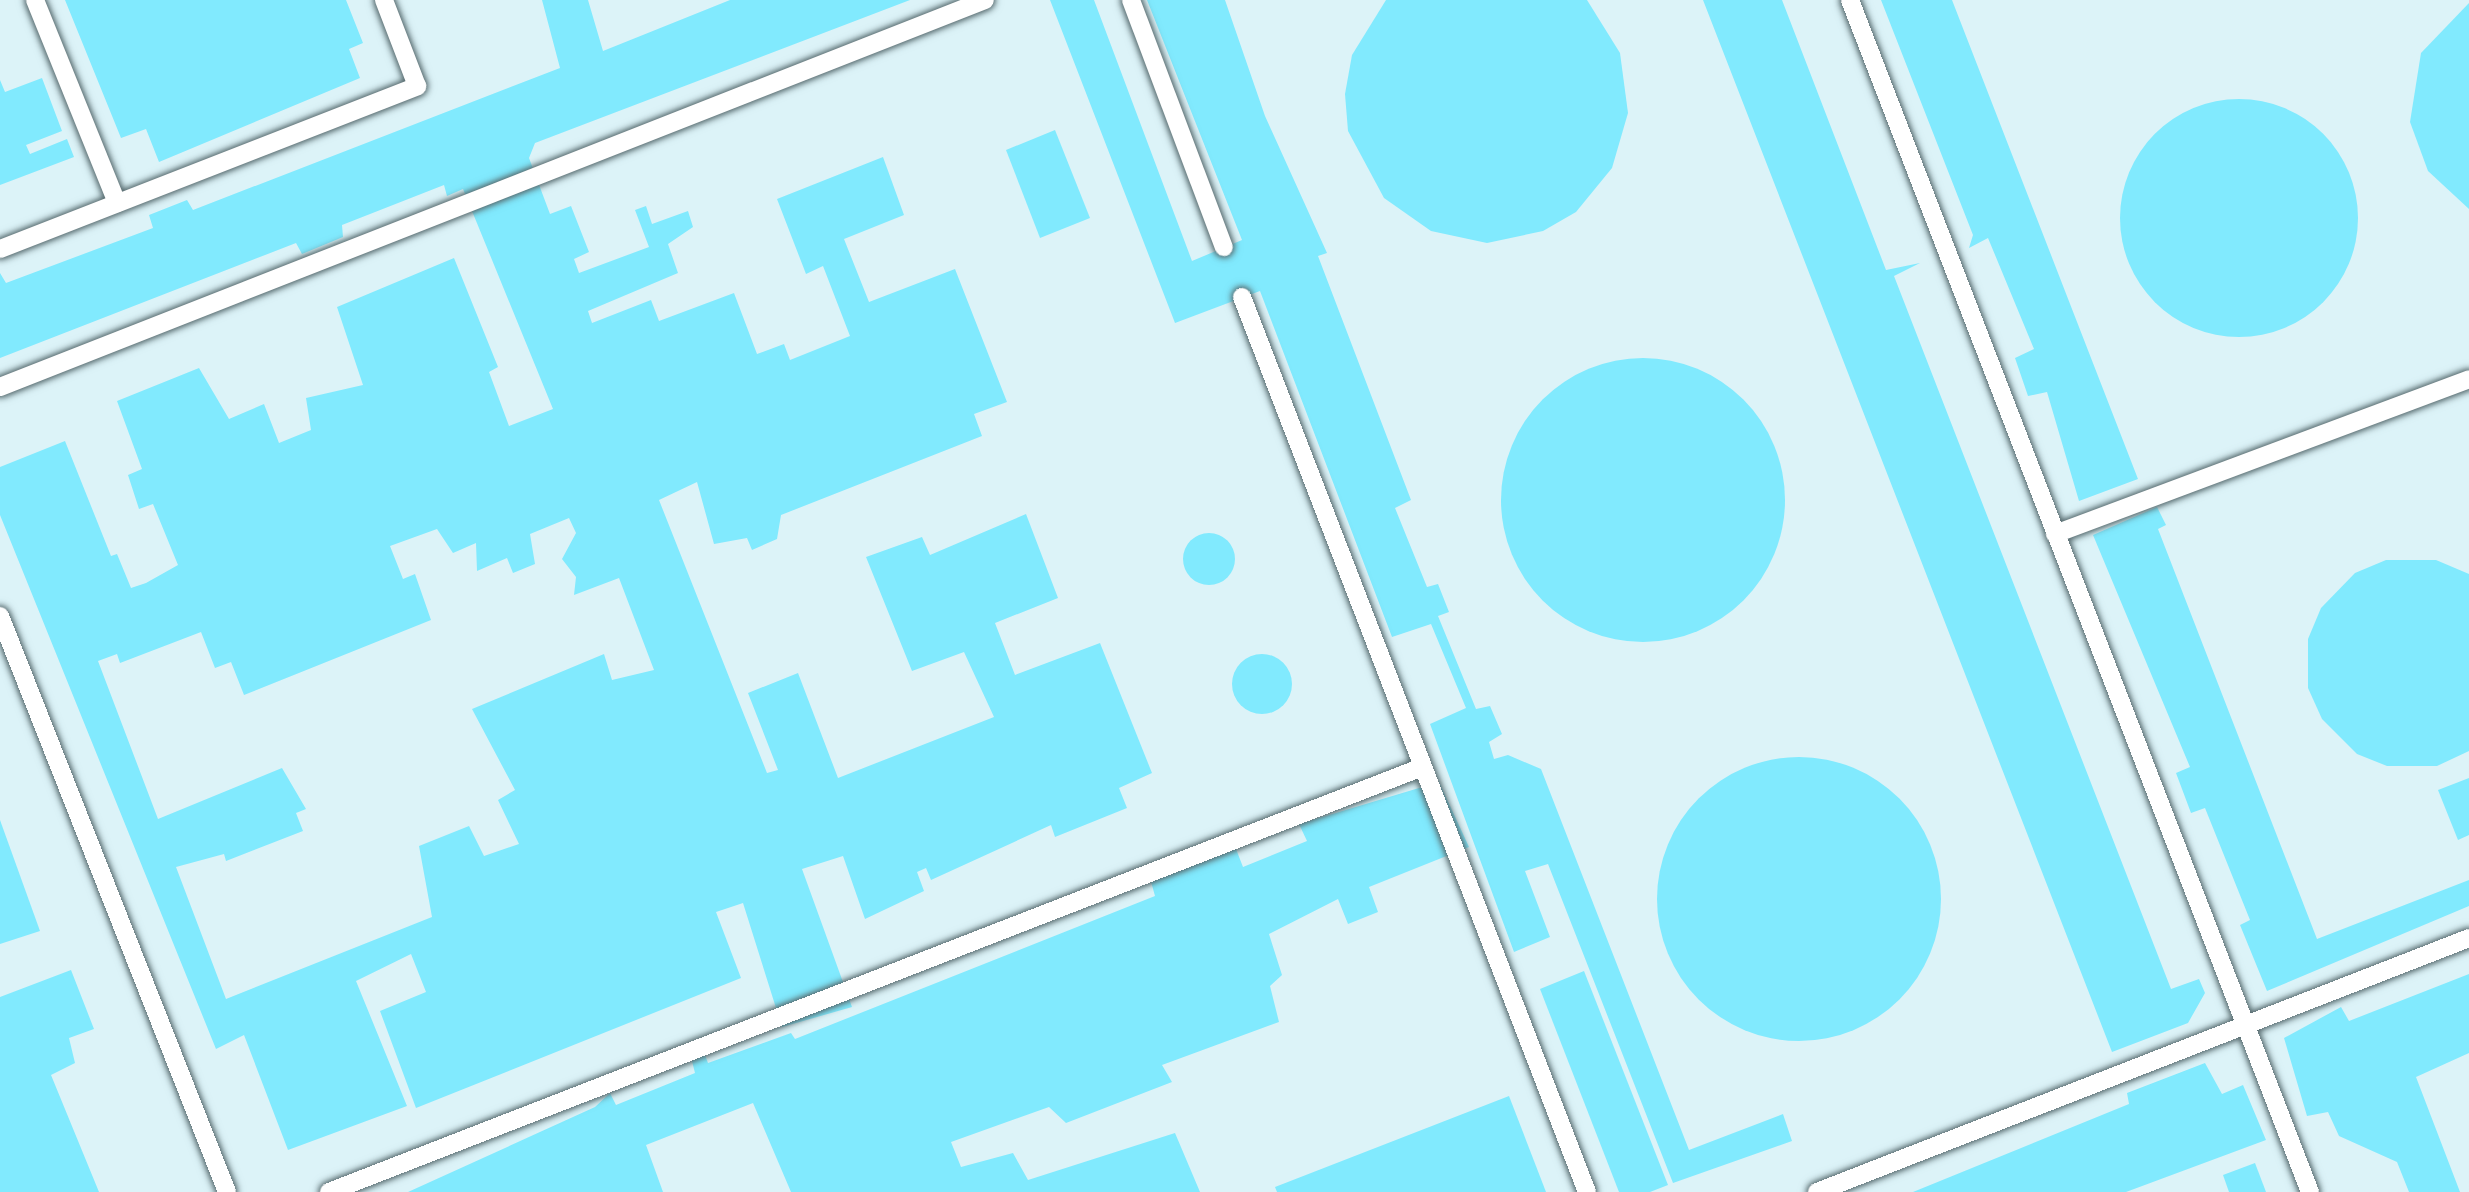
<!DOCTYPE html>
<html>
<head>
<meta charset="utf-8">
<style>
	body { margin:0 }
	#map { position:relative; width:2469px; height:1192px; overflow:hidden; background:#dcf3f8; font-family:"Roboto Condensed",sans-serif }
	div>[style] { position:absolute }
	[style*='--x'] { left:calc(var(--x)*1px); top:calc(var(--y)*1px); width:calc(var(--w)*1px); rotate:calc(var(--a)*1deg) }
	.building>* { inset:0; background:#81eafe }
	.round { border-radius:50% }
	.roads { filter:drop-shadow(0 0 3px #566a6e) drop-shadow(0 0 3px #566a6e) }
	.lane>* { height:18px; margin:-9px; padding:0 9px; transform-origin:9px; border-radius:9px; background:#fff }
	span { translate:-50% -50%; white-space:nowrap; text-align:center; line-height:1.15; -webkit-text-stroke:10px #fff; paint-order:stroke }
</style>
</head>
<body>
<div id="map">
	<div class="building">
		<i style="clip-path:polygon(65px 0,346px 0,363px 43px,349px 49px,360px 78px,159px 162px,146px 129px,121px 138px)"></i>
		<i style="clip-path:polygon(evenodd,542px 0,588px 0,603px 51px,730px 0,910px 0,535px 143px,529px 158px,550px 214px,571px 206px,589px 252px,574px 259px,579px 273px,649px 247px,635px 210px,646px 206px,652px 224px,688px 211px,693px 227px,668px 244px,678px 273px,588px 311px,592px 323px,651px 300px,659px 321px,734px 293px,757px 354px,784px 344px,790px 360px,850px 336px,823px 266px,806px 274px,777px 199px,883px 157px,904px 215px,844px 239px,869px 302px,955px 269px,1007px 402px,974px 414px,982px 436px,781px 515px,777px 539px,752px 550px,747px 538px,714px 544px,697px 482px,659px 500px,767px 773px,778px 770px,748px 693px,798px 673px,838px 778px,994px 717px,964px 652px,912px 671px,866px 557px,922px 537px,930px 555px,1026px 514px,1058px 598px,995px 623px,1015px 675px,1100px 643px,1152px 773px,1119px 788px,1127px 808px,1055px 837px,1051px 825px,931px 880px,926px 868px,917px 872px,924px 891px,865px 919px,843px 856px,802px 869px,852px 1007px,782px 1027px,743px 903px,716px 912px,741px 978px,416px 1108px,380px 1011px,426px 992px,411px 954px,356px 981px,407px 1106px,288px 1150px,244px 1035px,216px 1049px,0 515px,0 467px,65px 441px,111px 556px,117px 554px,131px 588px,146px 583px,178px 565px,153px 504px,139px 509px,128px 475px,142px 469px,117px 401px,199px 368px,229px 419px,264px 404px,279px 443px,311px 430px,306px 398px,363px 385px,337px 307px,454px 258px,498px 367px,489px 372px,509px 426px,553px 409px,463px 189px,447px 196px,444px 185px,342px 225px,343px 237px,302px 254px,296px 243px,0 358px,0 273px,6px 283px,153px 228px,149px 215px,187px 200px,193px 210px,560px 68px,542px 0,569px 518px,576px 533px,562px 559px,576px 577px,574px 595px,619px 578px,654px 670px,612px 680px,604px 654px,472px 709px,515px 790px,498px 800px,519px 844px,484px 856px,469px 826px,419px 846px,432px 917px,226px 999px,176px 867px,224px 854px,226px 861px,303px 831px,296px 813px,306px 809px,282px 768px,158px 819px,98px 661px,117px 654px,120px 663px,201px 632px,215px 668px,231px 662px,244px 695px,431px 620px,415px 574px,403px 579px,390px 546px,437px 529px,453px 553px,476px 543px,477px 571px,507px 558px,513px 573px,535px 564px,530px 534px,569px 518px)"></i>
		<i style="clip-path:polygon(1050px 0,1094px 0,1192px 261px,1242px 240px,1147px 0,1225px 0,1265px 116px,1327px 253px,1318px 256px,1411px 500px,1395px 508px,1427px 587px,1438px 584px,1449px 612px,1438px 616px,1476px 709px,1490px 706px,1502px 734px,1489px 742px,1494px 759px,1508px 755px,1541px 769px,1689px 1150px,1783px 1114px,1792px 1141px,1673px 1183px,1548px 864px,1525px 871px,1550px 937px,1514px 952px,1430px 724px,1466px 708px,1431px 624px,1392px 637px,1260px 291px,1175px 323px)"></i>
		<i style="clip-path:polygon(1386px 0,1587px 0,1620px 53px,1628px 113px,1612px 168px,1576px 212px,1543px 231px,1487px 243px,1431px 231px,1384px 198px,1348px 131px,1345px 94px,1352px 55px)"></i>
		<i style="clip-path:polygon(1703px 0,1782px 0,1886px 270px,1920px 263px,1894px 276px,2171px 989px,2199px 979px,2205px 993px,2188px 1023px,2112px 1052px)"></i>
		<i style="clip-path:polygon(1881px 0,1952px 0,2138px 479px,2079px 501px,2047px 392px,2028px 396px,2015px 358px,2034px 349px,1988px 238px,1969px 248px,1973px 235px)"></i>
		<i style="clip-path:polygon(2469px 3px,2469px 209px,2428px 171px,2410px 122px,2421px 53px)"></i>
		<i style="clip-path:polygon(42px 78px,62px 131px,26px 145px,30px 154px,67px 139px,74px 157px,0 185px,0 80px,5px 92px)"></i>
		<i class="round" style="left:2120px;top:99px;width:238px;height:238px"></i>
		<i style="clip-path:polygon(1055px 130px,1090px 218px,1040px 238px,1006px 150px)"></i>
		<i class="round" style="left:1501px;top:358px;width:284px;height:284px"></i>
		<i style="clip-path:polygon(2157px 507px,2166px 525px,2158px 529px,2317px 939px,2469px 880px,2469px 906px,2267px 991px,2240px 925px,2250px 920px,2205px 808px,2191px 813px,2176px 773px,2190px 767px,2093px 535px)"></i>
		<i class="round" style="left:1183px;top:533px;width:52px;height:52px"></i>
		<i style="clip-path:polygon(2386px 560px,2436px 560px,2469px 574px,2469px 751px,2437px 766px,2387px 766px,2357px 754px,2322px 719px,2308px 688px,2308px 639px,2321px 608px,2355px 573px)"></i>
		<i class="round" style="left:1232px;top:654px;width:60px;height:60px"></i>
		<i class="round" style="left:1657px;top:757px;width:284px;height:284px"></i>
		<i style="clip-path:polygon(2469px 778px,2469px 835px,2458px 840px,2438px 790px)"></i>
		<i style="clip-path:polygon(1439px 782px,1469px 847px,1369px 887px,1378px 912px,1348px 924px,1338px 899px,1269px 934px,1282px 975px,1270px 986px,1279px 1022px,1162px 1065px,1172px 1082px,1066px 1123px,1049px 1107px,951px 1142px,961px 1167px,1013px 1153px,1028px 1180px,1175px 1133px,1200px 1192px,791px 1192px,753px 1103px,646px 1145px,663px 1192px,408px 1192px,595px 1107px,610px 1093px,616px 1105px,695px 1073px,692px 1061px,705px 1055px,708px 1063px,791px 1033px,795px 1039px,1155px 896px,1150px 878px,1236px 849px,1243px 867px,1307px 841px,1299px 824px)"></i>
		<i style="clip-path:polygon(0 820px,40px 931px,0 944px)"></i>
		<i style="clip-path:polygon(71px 970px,94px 1029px,69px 1038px,75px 1063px,51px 1075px,99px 1192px,0 1192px,0 997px)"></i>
		<i style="clip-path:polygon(1584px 971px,1668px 1185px,1650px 1192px,1619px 1192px,1540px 989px)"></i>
		<i style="clip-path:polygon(2469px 974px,2469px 1053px,2416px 1077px,2460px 1192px,2409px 1192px,2397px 1162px,2339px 1136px,2328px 1112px,2307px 1116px,2284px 1038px,2341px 1007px,2349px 1021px)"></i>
		<i style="clip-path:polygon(2205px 1063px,2222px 1094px,2243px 1085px,2266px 1140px,2126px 1192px,1913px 1192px,2129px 1104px,2127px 1093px)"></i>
		<i style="clip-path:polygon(1509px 1096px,1546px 1192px,1277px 1192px,1275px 1187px)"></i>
		<i style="clip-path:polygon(2255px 1163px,2266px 1192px,2229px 1192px,2223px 1175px)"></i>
	</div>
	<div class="roads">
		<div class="lane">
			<i style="--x:35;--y:0;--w:219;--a:68"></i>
			<i style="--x:1131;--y:0;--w:264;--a:69.4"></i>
			<i style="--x:1850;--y:0;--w:1278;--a:68.9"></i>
			<i style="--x:0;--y:249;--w:448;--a:-21.3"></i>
			<i style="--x:417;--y:86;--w:92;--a:-111"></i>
			<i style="--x:1242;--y:297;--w:959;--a:68.92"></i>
			<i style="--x:0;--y:387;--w:1058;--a:-21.45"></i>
			<i style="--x:2055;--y:534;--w:442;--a:-20.5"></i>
			<i style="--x:0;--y:616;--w:619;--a:68.49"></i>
			<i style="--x:329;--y:1192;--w:1170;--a:-21.24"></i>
			<i style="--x:1817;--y:1192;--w:700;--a:-21.28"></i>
		</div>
	</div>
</div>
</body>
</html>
